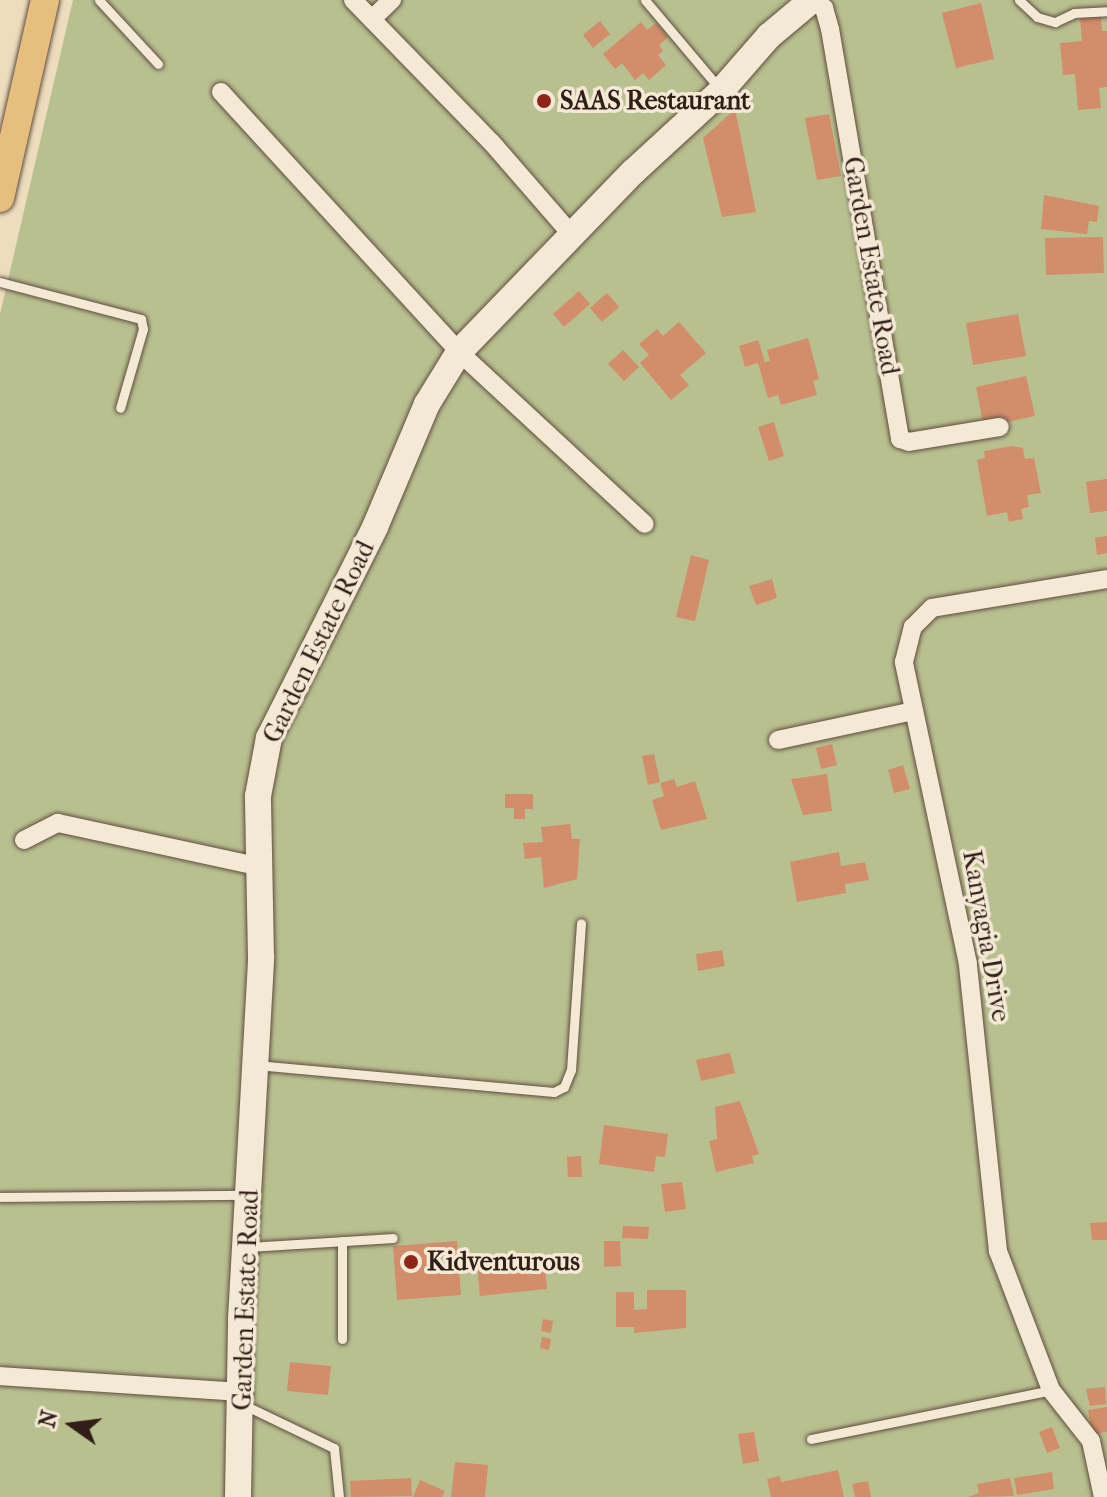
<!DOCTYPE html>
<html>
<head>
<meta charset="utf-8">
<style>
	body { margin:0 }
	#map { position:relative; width:1107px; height:1497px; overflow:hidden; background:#edddbd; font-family:"IM FELL French Canon",serif }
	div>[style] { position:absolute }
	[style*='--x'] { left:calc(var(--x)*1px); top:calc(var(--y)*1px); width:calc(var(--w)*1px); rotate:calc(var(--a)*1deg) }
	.green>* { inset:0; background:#b9c090 }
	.building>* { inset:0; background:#d28d6a }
	.roads { filter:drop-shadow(0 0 2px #604e40) drop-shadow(0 0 2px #604e40) }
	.lane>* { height:9px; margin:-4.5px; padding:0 4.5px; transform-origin:4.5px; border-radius:4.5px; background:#f3e9d4 }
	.street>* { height:18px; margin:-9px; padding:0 9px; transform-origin:9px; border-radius:9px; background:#f3e9d4 }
	.secondary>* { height:26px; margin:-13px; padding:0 13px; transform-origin:13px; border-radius:13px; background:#f3e9d4 }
	.primary>* { height:28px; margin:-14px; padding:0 14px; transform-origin:14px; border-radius:14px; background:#e6be7e }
	.dots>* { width:22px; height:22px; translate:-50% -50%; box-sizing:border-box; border:4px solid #f3e9d4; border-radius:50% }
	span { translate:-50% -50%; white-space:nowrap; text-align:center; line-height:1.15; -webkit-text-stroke:7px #f3e9d4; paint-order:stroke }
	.poi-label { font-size:26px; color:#311e17; font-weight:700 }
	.left { translate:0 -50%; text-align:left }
	.street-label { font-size:26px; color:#311e17 }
	.north { position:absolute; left:32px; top:1385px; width:80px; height:80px; -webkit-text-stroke:6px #f3e9d4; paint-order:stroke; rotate:284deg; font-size:22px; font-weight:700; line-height:32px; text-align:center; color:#311e17 }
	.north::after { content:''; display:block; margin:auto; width:28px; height:36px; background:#311e17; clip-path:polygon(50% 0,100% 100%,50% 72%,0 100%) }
</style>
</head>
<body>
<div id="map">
	<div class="green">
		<i style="clip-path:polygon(73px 0,1107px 0,1107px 1497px,0 1497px,0 314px)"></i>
	</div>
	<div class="building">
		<i style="clip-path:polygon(981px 3px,994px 59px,956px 68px,942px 13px)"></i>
		<i style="clip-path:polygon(1101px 16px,1102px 31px,1107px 31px,1107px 87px,1099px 88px,1101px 108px,1078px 110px,1075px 74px,1063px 75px,1060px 43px,1082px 41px,1080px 18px)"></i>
		<i style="clip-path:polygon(600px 21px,610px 34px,593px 48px,583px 35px)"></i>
		<i style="clip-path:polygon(641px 22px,647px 30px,656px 23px,668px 37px,659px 45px,663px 51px,658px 55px,666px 65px,649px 80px,643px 73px,635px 80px,622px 63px,615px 69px,603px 54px)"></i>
		<i style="clip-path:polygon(735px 109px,756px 212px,722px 217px,703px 138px)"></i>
		<i style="clip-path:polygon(829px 114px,841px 176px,817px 180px,805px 118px)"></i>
		<i style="clip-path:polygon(1044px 195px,1099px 206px,1097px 222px,1089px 221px,1087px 234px,1041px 229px)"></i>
		<i style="clip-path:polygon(1103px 237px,1104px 273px,1046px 275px,1045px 238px)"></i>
		<i style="clip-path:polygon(579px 291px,590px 304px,564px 327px,553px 314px)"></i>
		<i style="clip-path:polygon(607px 293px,619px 307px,602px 322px,590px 308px)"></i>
		<i style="clip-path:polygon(1018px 314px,1026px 356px,973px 365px,966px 323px)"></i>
		<i style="clip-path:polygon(679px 322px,706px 353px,680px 375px,689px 385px,671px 400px,640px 363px,649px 355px,639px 344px,657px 329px,663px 336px)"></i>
		<i style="clip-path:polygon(808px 338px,819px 379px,813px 381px,817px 395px,781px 405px,778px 395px,768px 398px,758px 363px,745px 367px,739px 346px,758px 340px,765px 362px,770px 361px,767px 350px)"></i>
		<i style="clip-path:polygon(623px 350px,639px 367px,624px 381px,608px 364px)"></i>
		<i style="clip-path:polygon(1026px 376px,1035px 416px,984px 427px,976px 387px)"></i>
		<i style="clip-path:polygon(774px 422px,784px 456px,769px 461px,758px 427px)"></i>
		<i style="clip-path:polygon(1012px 446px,1023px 448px,1025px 459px,1034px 458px,1041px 493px,1027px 495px,1029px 507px,1021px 509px,1023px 519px,1009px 522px,1007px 512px,987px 516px,977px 460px,985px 458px,984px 451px)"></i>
		<i style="clip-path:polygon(1107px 479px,1107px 511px,1090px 513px,1086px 482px)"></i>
		<i style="clip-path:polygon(1107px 536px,1107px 553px,1097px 555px,1095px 538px)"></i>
		<i style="clip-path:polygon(691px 555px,709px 560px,695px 621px,676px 617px)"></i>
		<i style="clip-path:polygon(772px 579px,777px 598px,756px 605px,749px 586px)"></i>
		<i style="clip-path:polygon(832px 744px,837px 765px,821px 769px,816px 748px)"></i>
		<i style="clip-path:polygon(654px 754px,660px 782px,648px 785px,642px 756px)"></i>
		<i style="clip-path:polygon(903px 765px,910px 789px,894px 793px,888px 770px)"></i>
		<i style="clip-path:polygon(827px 774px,832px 811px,803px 815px,791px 779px)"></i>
		<i style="clip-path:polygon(674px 779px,677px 787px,695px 781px,707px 819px,661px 830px,652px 800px,664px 796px,660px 783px)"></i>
		<i style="clip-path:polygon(505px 794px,533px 794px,533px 809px,525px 809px,525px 819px,514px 819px,514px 808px,505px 808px)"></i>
		<i style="clip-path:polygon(570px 824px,572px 839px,580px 839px,577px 879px,544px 888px,541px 857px,525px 859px,523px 843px,543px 842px,541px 827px)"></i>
		<i style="clip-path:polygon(839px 852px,841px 866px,865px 862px,869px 880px,845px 884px,846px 893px,797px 902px,790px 862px)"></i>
		<i style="clip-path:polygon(722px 950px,725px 966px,698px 971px,696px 954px)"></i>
		<i style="clip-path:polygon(730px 1053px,735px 1073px,701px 1081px,696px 1060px)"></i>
		<i style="clip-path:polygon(740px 1101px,759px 1154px,752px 1156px,754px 1163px,716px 1172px,709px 1141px,717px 1139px,715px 1107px)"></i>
		<i style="clip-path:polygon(604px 1125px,668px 1134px,665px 1157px,656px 1156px,654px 1172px,599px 1164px)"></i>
		<i style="clip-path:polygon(581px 1156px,582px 1177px,568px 1177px,567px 1157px)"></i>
		<i style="clip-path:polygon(682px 1182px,686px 1209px,665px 1212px,661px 1184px)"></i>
		<i style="clip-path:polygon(1107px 1222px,1107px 1240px,1092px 1240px,1090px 1223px)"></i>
		<i style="clip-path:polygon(623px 1226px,649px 1227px,648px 1239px,622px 1238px)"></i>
		<i style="clip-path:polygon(457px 1241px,461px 1295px,397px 1300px,393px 1246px)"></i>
		<i style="clip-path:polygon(604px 1241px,620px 1241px,621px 1266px,604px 1267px)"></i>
		<i style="clip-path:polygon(544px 1258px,547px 1289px,480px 1296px,477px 1265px)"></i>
		<i style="clip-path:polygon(647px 1290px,686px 1290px,686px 1328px,634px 1333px,634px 1327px,616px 1327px,616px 1292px,634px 1292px,634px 1310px,647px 1309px)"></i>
		<i style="clip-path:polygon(543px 1319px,553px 1321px,551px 1333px,541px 1331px)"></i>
		<i style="clip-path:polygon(542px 1337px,551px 1339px,549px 1350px,540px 1348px)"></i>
		<i style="clip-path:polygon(290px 1362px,331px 1366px,328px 1395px,287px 1391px)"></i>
		<i style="clip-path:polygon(1105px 1387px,1106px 1404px,1090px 1406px,1086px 1389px)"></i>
		<i style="clip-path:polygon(1107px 1407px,1107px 1432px,1092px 1434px,1088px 1410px)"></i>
		<i style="clip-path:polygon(1052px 1427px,1060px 1448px,1047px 1453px,1039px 1432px)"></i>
		<i style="clip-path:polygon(754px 1432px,759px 1461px,743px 1464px,738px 1434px)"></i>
		<i style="clip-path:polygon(455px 1462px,488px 1465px,485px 1497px,451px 1497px)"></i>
		<i style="clip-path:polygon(838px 1470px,844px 1497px,771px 1497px,767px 1479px,780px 1476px,781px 1482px)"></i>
		<i style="clip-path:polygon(1052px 1472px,1054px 1489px,1017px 1495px,1014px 1478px)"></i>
		<i style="clip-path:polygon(411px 1478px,412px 1496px,351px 1497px,350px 1481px)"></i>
		<i style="clip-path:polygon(1010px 1478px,1014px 1496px,968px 1497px,979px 1493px,977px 1484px)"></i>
		<i style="clip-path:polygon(420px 1480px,445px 1491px,442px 1497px,413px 1497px)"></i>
		<i style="clip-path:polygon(868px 1481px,871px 1497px,855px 1497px,852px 1484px)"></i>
	</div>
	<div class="roads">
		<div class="lane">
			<i style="--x:99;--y:0;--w:87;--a:47.3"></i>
			<i style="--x:645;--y:0;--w:115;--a:49.9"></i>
			<i style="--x:1019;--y:0;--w:25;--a:43"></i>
			<i style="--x:1037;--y:17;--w:19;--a:16"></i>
			<i style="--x:1055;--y:22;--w:21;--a:-25"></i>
			<i style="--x:1074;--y:13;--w:33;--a:-3"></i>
			<i style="--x:0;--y:282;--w:146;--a:14.7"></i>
			<i style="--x:141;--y:319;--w:10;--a:79"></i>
			<i style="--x:143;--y:329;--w:82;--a:106.2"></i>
			<i style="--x:256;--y:1065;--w:299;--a:5.2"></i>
			<i style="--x:554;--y:1092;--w:11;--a:-27"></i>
			<i style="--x:564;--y:1087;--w:18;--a:-68"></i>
			<i style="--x:571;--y:1070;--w:147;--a:-86.1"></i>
			<i style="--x:0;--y:1197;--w:246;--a:-0.5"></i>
			<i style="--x:342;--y:1241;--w:98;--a:90"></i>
			<i style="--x:249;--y:1247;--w:144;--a:-3.6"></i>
			<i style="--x:242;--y:1404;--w:102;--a:25.6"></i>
			<i style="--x:334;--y:1448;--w:49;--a:84.2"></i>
			<i style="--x:811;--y:1439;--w:245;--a:-11.5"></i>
		</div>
		<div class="street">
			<i style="--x:353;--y:0;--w:199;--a:45.8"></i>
			<i style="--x:492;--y:143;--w:121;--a:49"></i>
			<i style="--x:811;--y:1;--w:15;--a:28"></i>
			<i style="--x:824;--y:8;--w:22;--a:74"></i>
			<i style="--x:830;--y:29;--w:416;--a:80.3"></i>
			<i style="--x:900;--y:439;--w:9;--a:18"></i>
			<i style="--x:909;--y:442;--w:92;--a:-9.4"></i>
			<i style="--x:372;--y:19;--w:28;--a:-44"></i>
			<i style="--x:221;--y:92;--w:352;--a:47.5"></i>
			<i style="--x:459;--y:352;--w:253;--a:42.8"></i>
			<i style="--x:778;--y:740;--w:138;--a:-12.1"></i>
			<i style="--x:24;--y:840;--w:38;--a:-27"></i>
			<i style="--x:58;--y:823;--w:208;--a:12.2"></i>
			<i style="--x:0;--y:1376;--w:244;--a:3.8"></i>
			<i style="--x:1103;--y:1497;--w:57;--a:-102.1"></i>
			<i style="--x:1091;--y:1441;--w:65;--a:-128.1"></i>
			<i style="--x:1051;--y:1390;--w:149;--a:-110.9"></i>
			<i style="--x:998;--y:1251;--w:289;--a:-96"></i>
			<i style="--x:968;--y:964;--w:309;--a:-102"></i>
			<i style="--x:904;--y:662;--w:36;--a:-76"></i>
			<i style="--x:913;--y:627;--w:27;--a:-45"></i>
			<i style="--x:932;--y:608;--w:177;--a:-9.4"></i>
		</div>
		<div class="secondary">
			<i style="--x:238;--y:1497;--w:178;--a:-89"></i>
			<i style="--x:241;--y:1319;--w:363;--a:-86.8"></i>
			<i style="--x:261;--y:957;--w:161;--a:-91.1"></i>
			<i style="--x:258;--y:796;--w:59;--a:-79.3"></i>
			<i style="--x:269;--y:738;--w:236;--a:-63.3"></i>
			<i style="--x:375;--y:527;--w:134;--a:-67.1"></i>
			<i style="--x:427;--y:404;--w:61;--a:-58.4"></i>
			<i style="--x:459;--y:352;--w:250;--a:-46"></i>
			<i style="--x:633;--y:172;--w:120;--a:-42.6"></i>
			<i style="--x:721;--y:91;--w:73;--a:-48.9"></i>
			<i style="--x:769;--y:36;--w:56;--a:-39.9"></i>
		</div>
		<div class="primary">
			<i style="--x:0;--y:198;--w:203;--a:-77.2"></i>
		</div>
	</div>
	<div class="dots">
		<i style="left:544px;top:101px;background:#8f2418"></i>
		<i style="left:411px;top:1262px;background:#8f2418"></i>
	</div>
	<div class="poi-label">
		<span class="left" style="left:560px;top:101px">SAAS Restaurant</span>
		<span class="left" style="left:427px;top:1262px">Kidventurous</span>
	</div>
	<div class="street-label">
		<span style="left:871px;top:266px;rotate:80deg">Garden Estate Road</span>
		<span style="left:319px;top:642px;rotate:-64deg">Garden Estate Road</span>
		<span style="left:986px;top:936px;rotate:80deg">Kanyagia Drive</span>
		<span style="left:246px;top:1300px;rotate:-88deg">Garden Estate Road</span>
	</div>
	<div class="north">N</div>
</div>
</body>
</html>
